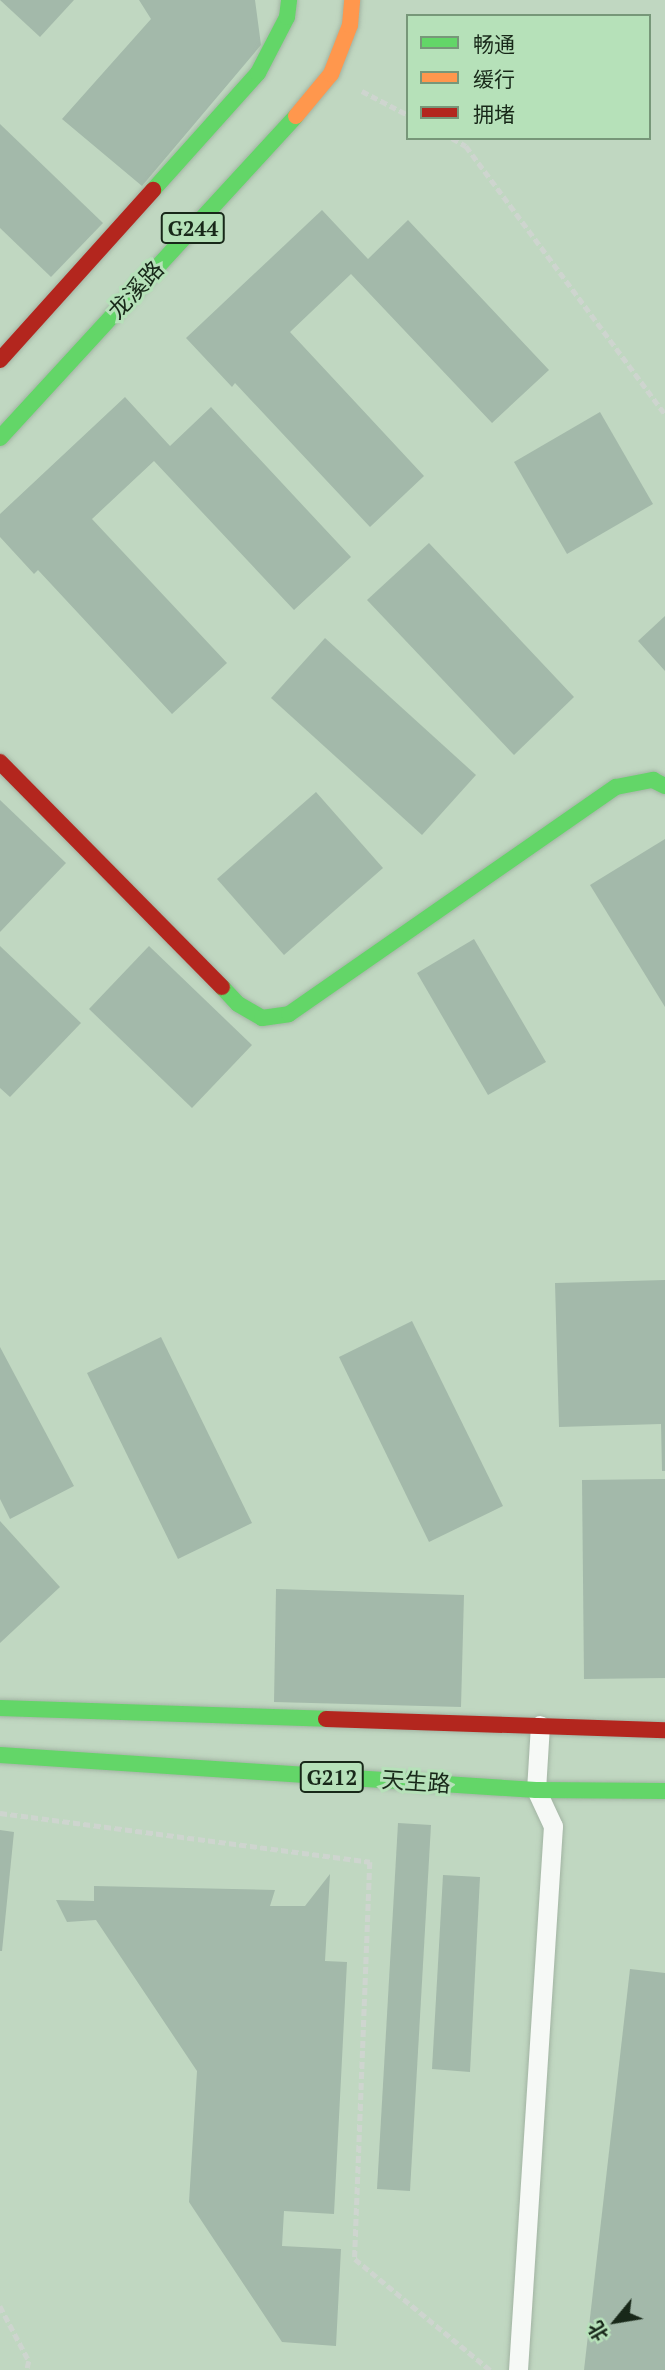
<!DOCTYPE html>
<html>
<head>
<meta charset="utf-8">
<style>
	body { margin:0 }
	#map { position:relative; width:665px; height:2370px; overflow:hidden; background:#c0d7c1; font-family:"PT Serif","Noto Sans SC",serif }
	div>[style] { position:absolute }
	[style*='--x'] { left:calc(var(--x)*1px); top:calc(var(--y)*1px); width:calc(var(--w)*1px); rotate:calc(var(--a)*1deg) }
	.building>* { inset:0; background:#a3b9aa }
	.path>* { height:4.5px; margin-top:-2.25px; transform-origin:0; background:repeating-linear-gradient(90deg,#ced5cf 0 7px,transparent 0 10.5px) }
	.roads { filter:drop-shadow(0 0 2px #a2b4a3) drop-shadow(0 0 2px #a2b4a3) }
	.lane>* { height:19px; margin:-9.5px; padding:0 9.5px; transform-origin:9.5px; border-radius:9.5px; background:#f6f9f6 }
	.fast>* { height:16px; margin:-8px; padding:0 8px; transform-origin:8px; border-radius:8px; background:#63d668 }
	.slow>* { height:16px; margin:-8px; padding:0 8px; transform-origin:8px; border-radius:8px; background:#ff974d }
	.jam>* { height:16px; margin:-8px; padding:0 8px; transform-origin:8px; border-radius:8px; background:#b3261e }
	span { translate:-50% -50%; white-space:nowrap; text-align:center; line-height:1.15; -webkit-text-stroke:6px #b6e1b9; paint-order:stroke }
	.shield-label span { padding:2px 5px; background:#b6e1b9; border:2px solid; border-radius:5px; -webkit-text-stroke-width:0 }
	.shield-label { font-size:21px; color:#182819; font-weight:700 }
	.street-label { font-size:23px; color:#182819 }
	.legend { position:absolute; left:406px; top:14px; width:245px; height:126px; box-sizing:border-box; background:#b6e1b9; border:2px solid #779779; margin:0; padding:9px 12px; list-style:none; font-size:21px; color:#182819 }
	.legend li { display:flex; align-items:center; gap:14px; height:35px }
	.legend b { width:35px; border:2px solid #779779 }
	.north { position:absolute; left:581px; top:2286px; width:70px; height:70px; -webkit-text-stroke:5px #b6e1b9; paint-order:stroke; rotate:240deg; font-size:19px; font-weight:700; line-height:28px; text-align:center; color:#182819 }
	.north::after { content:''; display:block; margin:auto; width:24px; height:32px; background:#182819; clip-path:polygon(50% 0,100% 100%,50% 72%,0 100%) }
</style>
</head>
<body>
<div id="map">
	<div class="building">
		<i style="clip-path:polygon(0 0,74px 0,40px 37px)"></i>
		<i style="clip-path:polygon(139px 0,255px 0,261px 45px,142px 186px,62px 119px,151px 19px)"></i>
		<i style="clip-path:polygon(0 124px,103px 223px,51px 277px,0 228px)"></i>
		<i style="clip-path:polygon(322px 210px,368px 259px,408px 220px,549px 370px,492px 423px,351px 274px,290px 332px,424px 476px,370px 527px,235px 383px,232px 387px,186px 338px)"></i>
		<i style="clip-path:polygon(125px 397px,170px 446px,211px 407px,351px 557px,294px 610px,154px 461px,92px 519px,227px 663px,172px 714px,38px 570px,34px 574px,0 537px,0 514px)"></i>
		<i style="clip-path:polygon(600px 412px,653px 504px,567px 554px,514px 462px)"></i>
		<i style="clip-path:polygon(429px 543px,574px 697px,514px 755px,367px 600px)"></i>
		<i style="clip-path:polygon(665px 616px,665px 671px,638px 641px)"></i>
		<i style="clip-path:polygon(325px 638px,476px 775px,422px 835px,271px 698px)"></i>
		<i style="clip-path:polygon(316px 792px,383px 868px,284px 955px,217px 879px)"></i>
		<i style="clip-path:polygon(0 800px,66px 863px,0 932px)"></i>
		<i style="clip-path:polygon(665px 839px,665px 1007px,590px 885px)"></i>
		<i style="clip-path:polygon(474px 939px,546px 1062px,488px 1095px,417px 973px)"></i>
		<i style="clip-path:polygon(0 946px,81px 1023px,10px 1097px,0 1088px)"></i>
		<i style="clip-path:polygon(149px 946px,252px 1045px,192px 1108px,89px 1009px)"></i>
		<i style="clip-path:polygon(665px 1280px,665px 1471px,662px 1471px,661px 1424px,559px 1427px,555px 1283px)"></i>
		<i style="clip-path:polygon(412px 1321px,503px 1506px,429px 1542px,339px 1357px)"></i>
		<i style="clip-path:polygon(161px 1337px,252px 1523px,178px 1559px,87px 1373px)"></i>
		<i style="clip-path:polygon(0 1347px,74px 1486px,10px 1519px,0 1499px)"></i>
		<i style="clip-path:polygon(665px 1479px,665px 1678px,584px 1679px,582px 1480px)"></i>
		<i style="clip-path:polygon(0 1521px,60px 1587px,0 1643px)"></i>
		<i style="clip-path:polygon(276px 1589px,464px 1595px,461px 1707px,274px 1702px)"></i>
		<i style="clip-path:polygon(398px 1823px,431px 1825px,410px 2191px,377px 2189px)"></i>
		<i style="clip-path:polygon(0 1830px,14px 1832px,2px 1951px,0 1951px)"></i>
		<i style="clip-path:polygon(330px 1874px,325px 1961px,347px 1962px,334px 2214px,284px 2211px,282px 2246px,341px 2249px,336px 2346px,282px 2342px,189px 2202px,197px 2071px,96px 1920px,67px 1922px,56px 1900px,94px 1901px,94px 1886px,275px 1890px,270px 1906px,305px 1906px)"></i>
		<i style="clip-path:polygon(443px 1875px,480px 1877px,470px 2072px,432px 2069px)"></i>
		<i style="clip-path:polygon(630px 1969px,665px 1973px,665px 2370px,584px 2370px)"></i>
	</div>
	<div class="path">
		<i style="--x:362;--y:91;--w:52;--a:27.6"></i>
		<i style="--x:452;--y:138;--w:16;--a:30"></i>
		<i style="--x:466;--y:146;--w:334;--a:53.4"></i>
		<i style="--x:0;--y:1813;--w:373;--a:7.5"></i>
		<i style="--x:370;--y:1862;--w:397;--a:92.2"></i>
		<i style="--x:355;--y:2259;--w:175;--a:39.4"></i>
		<i style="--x:0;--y:2306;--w:62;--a:62.2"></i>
		<i style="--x:29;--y:2361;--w:9;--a:103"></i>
	</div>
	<div class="roads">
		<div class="lane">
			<i style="--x:518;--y:2370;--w:545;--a:-86.32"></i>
			<i style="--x:553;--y:1826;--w:40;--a:-115"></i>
			<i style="--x:536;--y:1790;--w:65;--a:-86.5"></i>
		</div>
		<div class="fast">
			<i style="--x:153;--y:190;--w:157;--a:-48.1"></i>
			<i style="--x:258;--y:73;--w:63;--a:-62.6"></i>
			<i style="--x:287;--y:17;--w:17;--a:-83"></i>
			<i style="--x:0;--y:438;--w:437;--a:-47.4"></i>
			<i style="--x:222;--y:987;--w:23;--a:47"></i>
			<i style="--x:238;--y:1004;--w:28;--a:30"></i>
			<i style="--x:262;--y:1018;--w:27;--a:-8"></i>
			<i style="--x:289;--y:1014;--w:398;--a:-34.8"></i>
			<i style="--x:616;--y:787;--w:38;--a:-11"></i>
			<i style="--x:653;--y:780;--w:13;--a:27"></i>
			<i style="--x:0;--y:1708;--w:326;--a:1.9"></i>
			<i style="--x:0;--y:1755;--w:537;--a:3.74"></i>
			<i style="--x:536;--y:1790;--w:129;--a:0.4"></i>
		</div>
		<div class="slow">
			<i style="--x:296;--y:116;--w:55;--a:-50.2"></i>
			<i style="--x:331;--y:74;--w:53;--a:-68.8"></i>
			<i style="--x:350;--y:25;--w:25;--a:-85"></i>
		</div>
		<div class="jam">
			<i style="--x:0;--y:360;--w:229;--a:-48"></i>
			<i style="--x:0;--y:762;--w:316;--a:45.4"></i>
			<i style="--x:326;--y:1719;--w:339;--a:1.9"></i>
		</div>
	</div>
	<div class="shield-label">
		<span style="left:193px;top:228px">G244</span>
		<span style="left:332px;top:1777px">G212</span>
	</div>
	<div class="street-label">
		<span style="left:136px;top:290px;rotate:-47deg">龙溪路</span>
		<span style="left:416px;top:1782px;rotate:4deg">天生路</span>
	</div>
	<ul class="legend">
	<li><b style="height:9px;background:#63d668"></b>畅通</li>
	<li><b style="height:9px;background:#ff974d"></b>缓行</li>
	<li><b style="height:9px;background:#b3261e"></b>拥堵</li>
	</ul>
	<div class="north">北</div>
</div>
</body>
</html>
